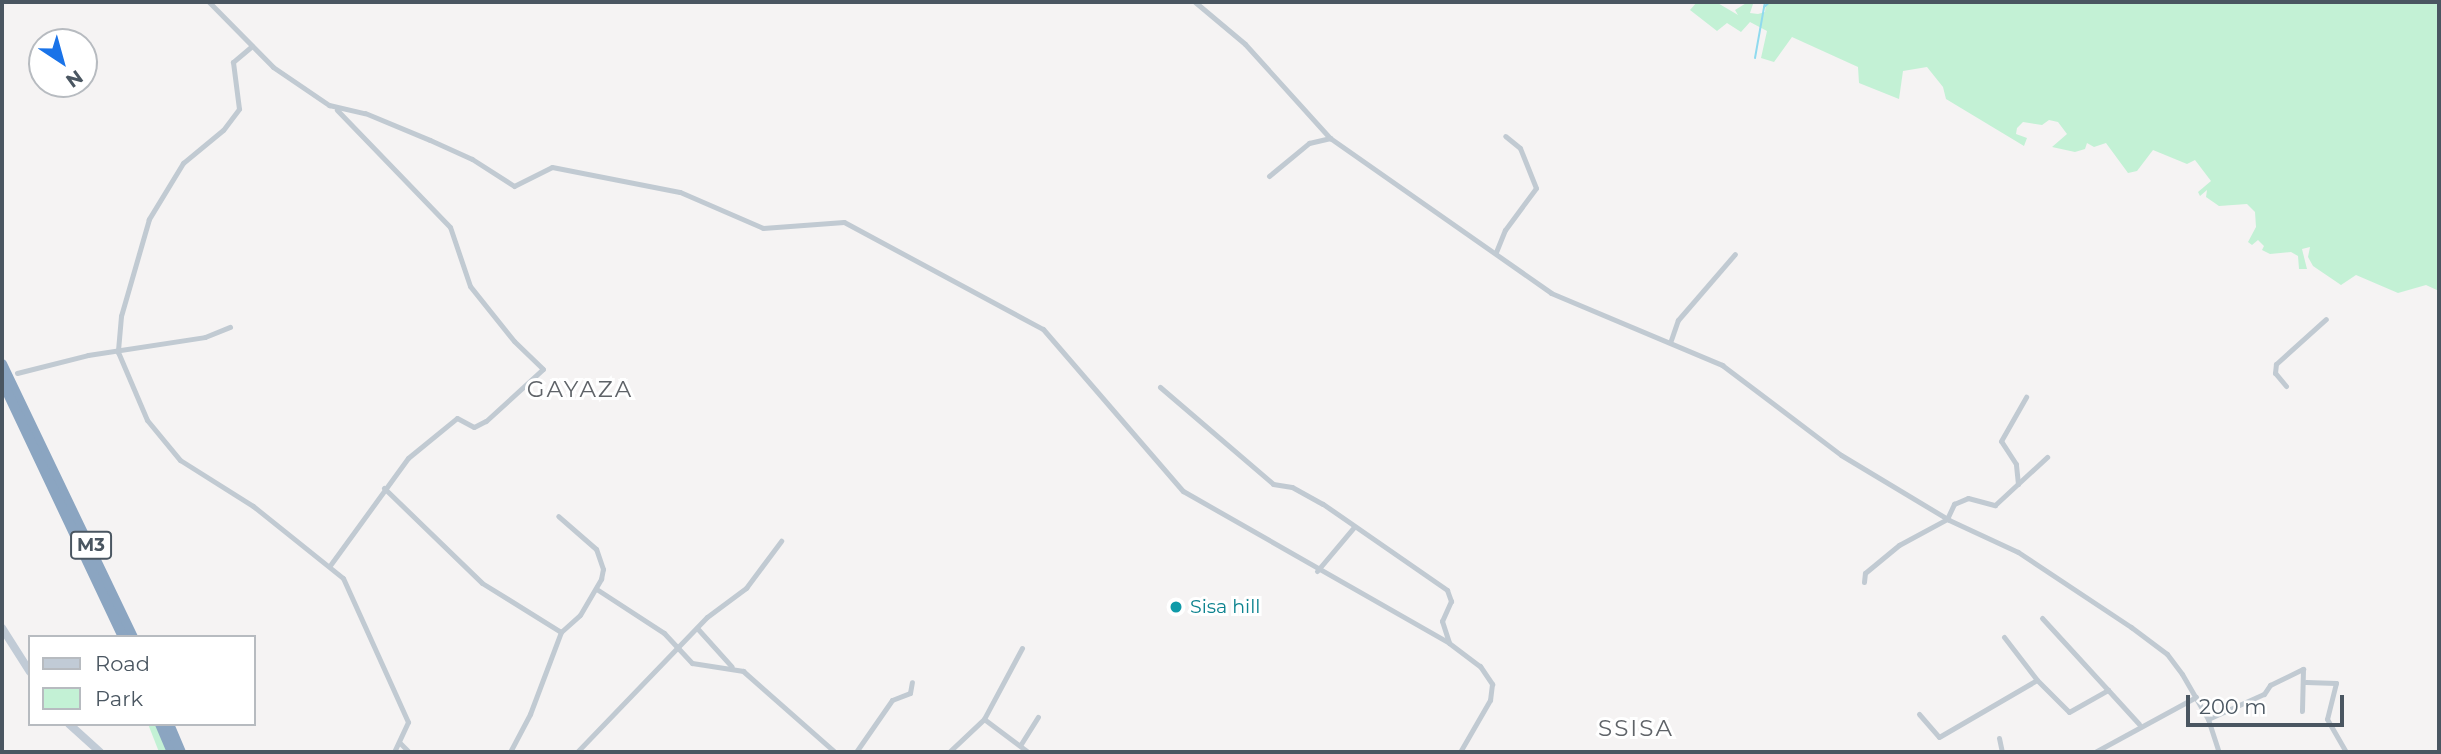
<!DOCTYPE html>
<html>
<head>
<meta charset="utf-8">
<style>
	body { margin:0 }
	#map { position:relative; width:2441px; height:754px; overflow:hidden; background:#f5f3f3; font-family:Montserrat,sans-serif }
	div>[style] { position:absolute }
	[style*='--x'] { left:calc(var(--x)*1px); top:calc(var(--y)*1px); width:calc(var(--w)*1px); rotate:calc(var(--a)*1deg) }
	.green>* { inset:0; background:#c3f1d5 }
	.stream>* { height:2px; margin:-1px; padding:0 1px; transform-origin:1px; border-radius:1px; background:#90daee }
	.minor>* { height:5px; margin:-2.5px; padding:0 2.5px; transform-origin:2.5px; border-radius:2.5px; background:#c1cad2 }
	.secondary>* { height:8px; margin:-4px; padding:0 4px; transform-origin:4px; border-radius:4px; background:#c1cbd6 }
	.motorway>* { height:10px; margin:-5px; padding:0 5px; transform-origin:5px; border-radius:5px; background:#8ba5c1 }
	.dots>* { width:19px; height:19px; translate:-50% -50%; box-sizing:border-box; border:4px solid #fff; border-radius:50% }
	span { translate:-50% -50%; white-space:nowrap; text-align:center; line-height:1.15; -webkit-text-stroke:6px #fff; paint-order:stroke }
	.shield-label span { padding:2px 5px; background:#fff; border:2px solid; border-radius:5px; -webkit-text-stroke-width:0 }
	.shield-label { font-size:18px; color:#4a5661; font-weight:700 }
	.culture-label { font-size:19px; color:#0d838f }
	.left { translate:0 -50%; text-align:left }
	.quarter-label { font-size:23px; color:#5f6368; letter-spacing:2px }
	.frame { position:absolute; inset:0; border:4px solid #4a5661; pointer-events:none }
	.legend { position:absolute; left:28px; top:635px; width:228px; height:91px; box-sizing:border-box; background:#fff; border:2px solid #b7bbc0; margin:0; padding:9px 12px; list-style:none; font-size:21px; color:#4a5661 }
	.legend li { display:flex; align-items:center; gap:14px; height:35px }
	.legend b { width:35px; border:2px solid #b7bbc0 }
	.north { position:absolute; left:28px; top:28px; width:70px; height:70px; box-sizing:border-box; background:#fff; border:2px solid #b7bbc0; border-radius:50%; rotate:144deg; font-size:19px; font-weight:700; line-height:28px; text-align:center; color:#4a5661 }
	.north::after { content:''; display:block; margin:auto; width:24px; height:32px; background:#1a73e8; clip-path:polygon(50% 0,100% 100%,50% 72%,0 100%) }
	.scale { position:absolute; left:2186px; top:695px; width:158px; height:32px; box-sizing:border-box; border:4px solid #4a5661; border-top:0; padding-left:9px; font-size:21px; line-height:24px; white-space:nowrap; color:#4a5661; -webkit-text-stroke:5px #fff; paint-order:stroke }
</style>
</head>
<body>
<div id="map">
	<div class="green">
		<i style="clip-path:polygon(1697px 2px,1716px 2px,1738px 15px,1735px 10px,1748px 2px,1753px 4px,1750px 13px,1758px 14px,1765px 12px,1766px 4px,1758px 2px,2439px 2px,2439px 291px,2426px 285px,2398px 293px,2356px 275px,2341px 285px,2313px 266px,2308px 257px,2310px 247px,2302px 249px,2307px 269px,2299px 269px,2298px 256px,2291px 252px,2270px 254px,2262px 250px,2264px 246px,2258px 240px,2252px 245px,2248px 242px,2256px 227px,2255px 212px,2247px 204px,2219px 206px,2206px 197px,2207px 190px,2200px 196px,2198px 192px,2211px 181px,2195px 160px,2187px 164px,2153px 150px,2137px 171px,2128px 173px,2106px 143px,2094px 147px,2087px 143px,2085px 149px,2075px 152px,2052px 147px,2067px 134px,2058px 122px,2049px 120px,2042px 125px,2023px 122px,2017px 128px,2016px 134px,2027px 138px,2024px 146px,1946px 99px,1943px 87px,1927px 67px,1903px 71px,1899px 99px,1859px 83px,1858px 67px,1792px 37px,1774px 62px,1761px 58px,1767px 31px,1750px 22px,1741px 32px,1727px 23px,1717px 31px,1690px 10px)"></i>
		<i style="clip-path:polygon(148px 724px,156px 724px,168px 752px,159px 752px)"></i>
	</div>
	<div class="stream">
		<i style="--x:1764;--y:7;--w:8;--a:-40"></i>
		<i style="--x:1755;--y:58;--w:57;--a:-79.9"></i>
	</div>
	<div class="minor">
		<i style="--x:209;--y:2;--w:91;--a:45.4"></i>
		<i style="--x:273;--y:67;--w:68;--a:34.2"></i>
		<i style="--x:329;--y:105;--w:37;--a:13"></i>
		<i style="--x:365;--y:113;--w:70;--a:22.6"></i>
		<i style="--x:430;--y:140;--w:46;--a:24.3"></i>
		<i style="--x:472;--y:159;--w:50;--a:32.7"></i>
		<i style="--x:514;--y:186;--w:42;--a:-26.6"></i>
		<i style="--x:552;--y:167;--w:130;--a:11.1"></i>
		<i style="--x:680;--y:192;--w:90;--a:23.4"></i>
		<i style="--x:763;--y:228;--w:81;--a:-4.2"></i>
		<i style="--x:844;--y:222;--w:226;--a:28.3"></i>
		<i style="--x:1043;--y:329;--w:214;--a:49.2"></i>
		<i style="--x:1183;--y:491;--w:306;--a:29.7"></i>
		<i style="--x:1449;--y:643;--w:39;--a:37"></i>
		<i style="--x:1480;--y:666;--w:22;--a:56"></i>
		<i style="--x:1492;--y:684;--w:16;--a:97"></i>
		<i style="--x:1490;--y:700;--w:60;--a:120"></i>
		<i style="--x:1195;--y:2;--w:65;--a:40"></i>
		<i style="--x:1245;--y:44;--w:127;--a:47.9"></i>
		<i style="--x:1330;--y:138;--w:270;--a:35"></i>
		<i style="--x:1551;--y:293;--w:186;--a:22.8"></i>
		<i style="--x:1722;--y:365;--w:149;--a:37.1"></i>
		<i style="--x:1841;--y:455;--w:126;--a:31"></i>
		<i style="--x:1949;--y:520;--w:76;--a:24.9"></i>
		<i style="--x:2018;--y:552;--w:136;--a:33.6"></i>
		<i style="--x:2131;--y:627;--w:45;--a:36.9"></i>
		<i style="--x:2167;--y:654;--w:25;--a:53"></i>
		<i style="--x:2182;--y:674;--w:52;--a:60"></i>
		<i style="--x:2208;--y:719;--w:35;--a:72"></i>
		<i style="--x:252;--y:46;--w:25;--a:140"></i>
		<i style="--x:233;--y:62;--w:47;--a:82.7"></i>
		<i style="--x:239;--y:109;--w:26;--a:127"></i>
		<i style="--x:223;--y:130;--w:52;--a:140.5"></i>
		<i style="--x:183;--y:163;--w:66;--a:121.3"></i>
		<i style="--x:149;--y:219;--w:101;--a:106.1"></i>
		<i style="--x:121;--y:316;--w:36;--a:95"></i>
		<i style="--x:118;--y:352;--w:74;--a:66.9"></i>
		<i style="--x:147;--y:420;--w:52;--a:50.5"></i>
		<i style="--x:180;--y:460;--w:86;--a:32.2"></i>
		<i style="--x:253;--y:506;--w:115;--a:38.7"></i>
		<i style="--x:343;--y:578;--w:158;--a:65.7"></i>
		<i style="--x:408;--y:722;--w:33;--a:115"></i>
		<i style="--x:1269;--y:176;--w:52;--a:-39.5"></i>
		<i style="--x:1309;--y:143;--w:22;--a:-13"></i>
		<i style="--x:1496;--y:252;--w:24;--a:-68"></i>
		<i style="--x:1505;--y:230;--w:52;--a:-53.6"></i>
		<i style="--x:1536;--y:188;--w:43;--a:-111.8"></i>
		<i style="--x:1520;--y:148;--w:19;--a:-141"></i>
		<i style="--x:1671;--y:340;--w:21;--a:-71"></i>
		<i style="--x:1678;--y:320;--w:87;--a:-49.2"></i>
		<i style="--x:17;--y:373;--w:73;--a:-14.2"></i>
		<i style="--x:88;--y:355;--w:118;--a:-8.7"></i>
		<i style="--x:205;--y:337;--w:27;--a:-22"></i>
		<i style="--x:2286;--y:386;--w:17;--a:-130"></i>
		<i style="--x:2275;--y:373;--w:9;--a:-84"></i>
		<i style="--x:2276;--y:364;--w:67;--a:-42"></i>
		<i style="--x:1160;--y:387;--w:149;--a:40.6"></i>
		<i style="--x:1273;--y:484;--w:19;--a:9"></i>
		<i style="--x:1292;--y:487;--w:35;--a:29"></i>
		<i style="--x:1323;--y:504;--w:151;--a:34.7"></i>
		<i style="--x:1447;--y:590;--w:12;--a:70"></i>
		<i style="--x:1451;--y:601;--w:22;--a:114"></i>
		<i style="--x:1442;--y:621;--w:23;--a:72"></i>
		<i style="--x:2018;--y:484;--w:20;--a:-96"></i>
		<i style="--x:2016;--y:464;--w:27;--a:-123"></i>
		<i style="--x:2001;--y:441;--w:51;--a:-60.4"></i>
		<i style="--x:384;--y:488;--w:136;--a:44.1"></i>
		<i style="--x:482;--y:583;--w:93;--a:31.8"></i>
		<i style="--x:331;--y:564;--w:131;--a:-54"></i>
		<i style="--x:408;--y:458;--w:63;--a:-39.2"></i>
		<i style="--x:457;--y:418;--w:19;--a:28"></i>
		<i style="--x:474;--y:427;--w:13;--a:-27"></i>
		<i style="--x:486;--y:421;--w:77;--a:-42.4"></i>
		<i style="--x:543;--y:369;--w:40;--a:-136"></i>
		<i style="--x:514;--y:341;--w:70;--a:-128.7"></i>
		<i style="--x:470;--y:286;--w:62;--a:-108.7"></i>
		<i style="--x:450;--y:227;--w:163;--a:-134"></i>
		<i style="--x:1317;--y:571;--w:57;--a:-49.9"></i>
		<i style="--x:1864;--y:582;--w:9;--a:-84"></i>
		<i style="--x:1865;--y:573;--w:44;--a:-39.5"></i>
		<i style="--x:1899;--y:545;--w:55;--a:-28.4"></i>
		<i style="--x:1947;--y:519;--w:17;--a:-65"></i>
		<i style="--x:1954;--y:504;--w:15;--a:-23"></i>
		<i style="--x:1968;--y:498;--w:28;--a:15"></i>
		<i style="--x:1995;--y:505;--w:71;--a:-42.7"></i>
		<i style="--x:598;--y:590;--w:79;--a:33.1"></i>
		<i style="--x:664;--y:633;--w:41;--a:47"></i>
		<i style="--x:692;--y:663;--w:52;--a:8.9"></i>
		<i style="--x:743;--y:671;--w:123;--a:41.4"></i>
		<i style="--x:2042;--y:618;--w:98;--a:47.5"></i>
		<i style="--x:697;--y:628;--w:52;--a:48.1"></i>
		<i style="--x:2004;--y:637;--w:54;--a:52.5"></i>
		<i style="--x:1022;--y:648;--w:81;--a:118.2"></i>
		<i style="--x:984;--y:719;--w:55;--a:36.9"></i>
		<i style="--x:2306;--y:682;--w:30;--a:2"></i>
		<i style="--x:2336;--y:683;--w:37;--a:104"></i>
		<i style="--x:2327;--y:719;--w:38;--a:60"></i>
		<i style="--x:1919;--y:714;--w:30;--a:49"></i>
		<i style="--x:1939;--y:737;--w:113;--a:-30.2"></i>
		<i style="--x:2037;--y:680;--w:45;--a:45"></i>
		<i style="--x:2069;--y:712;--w:45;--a:-29.4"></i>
		<i style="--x:2108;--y:690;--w:46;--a:47.6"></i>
		<i style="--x:2208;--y:719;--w:61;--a:-24.1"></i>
		<i style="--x:2264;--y:694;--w:11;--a:-56"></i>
		<i style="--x:2270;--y:685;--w:37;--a:-26"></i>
		<i style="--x:2303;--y:669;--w:42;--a:91.4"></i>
		<i style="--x:1999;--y:738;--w:14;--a:78"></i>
		<i style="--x:400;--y:743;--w:13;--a:45"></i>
		<i style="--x:1021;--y:744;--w:32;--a:-58"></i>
		<i style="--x:510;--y:752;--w:43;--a:-62.2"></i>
		<i style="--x:530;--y:714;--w:88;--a:-69.3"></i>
		<i style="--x:561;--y:632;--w:25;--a:-42"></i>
		<i style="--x:580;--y:615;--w:42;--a:-59.7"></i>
		<i style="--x:601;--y:579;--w:10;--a:-79"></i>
		<i style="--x:603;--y:569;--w:21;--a:-109"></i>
		<i style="--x:596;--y:549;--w:50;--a:-139"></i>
		<i style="--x:577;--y:752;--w:187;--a:-46.1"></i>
		<i style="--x:707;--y:617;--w:49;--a:-36.6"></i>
		<i style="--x:746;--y:588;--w:59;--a:-53.3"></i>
		<i style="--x:856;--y:752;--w:63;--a:-55.3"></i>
		<i style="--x:892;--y:700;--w:19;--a:-21"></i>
		<i style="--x:910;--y:693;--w:11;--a:-80"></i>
		<i style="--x:949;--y:752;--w:48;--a:-43.3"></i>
		<i style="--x:2095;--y:752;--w:115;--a:-28.6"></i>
	</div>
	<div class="secondary">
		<i style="--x:2;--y:628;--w:52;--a:57.5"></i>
		<i style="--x:69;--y:724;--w:42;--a:42.1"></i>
	</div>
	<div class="motorway">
		<i style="--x:2;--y:364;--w:303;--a:64.4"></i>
		<i style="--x:2;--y:381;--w:283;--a:64.7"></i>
		<i style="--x:160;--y:724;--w:30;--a:67"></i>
		<i style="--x:169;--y:724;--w:30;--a:67"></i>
	</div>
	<div class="dots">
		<i style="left:1176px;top:607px;background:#0f9aa8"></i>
	</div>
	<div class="shield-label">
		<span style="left:91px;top:545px">M3</span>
	</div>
	<div class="culture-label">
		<span class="left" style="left:1190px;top:607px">Sisa hill</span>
	</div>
	<div class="quarter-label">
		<span style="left:580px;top:389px">GAYAZA</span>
		<span style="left:1636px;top:728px">SSISA</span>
	</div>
	<div class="frame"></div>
	<ul class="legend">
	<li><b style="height:9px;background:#c1cbd6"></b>Road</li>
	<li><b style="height:19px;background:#c3f1d5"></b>Park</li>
	</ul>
	<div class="north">N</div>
	<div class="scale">200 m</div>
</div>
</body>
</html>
